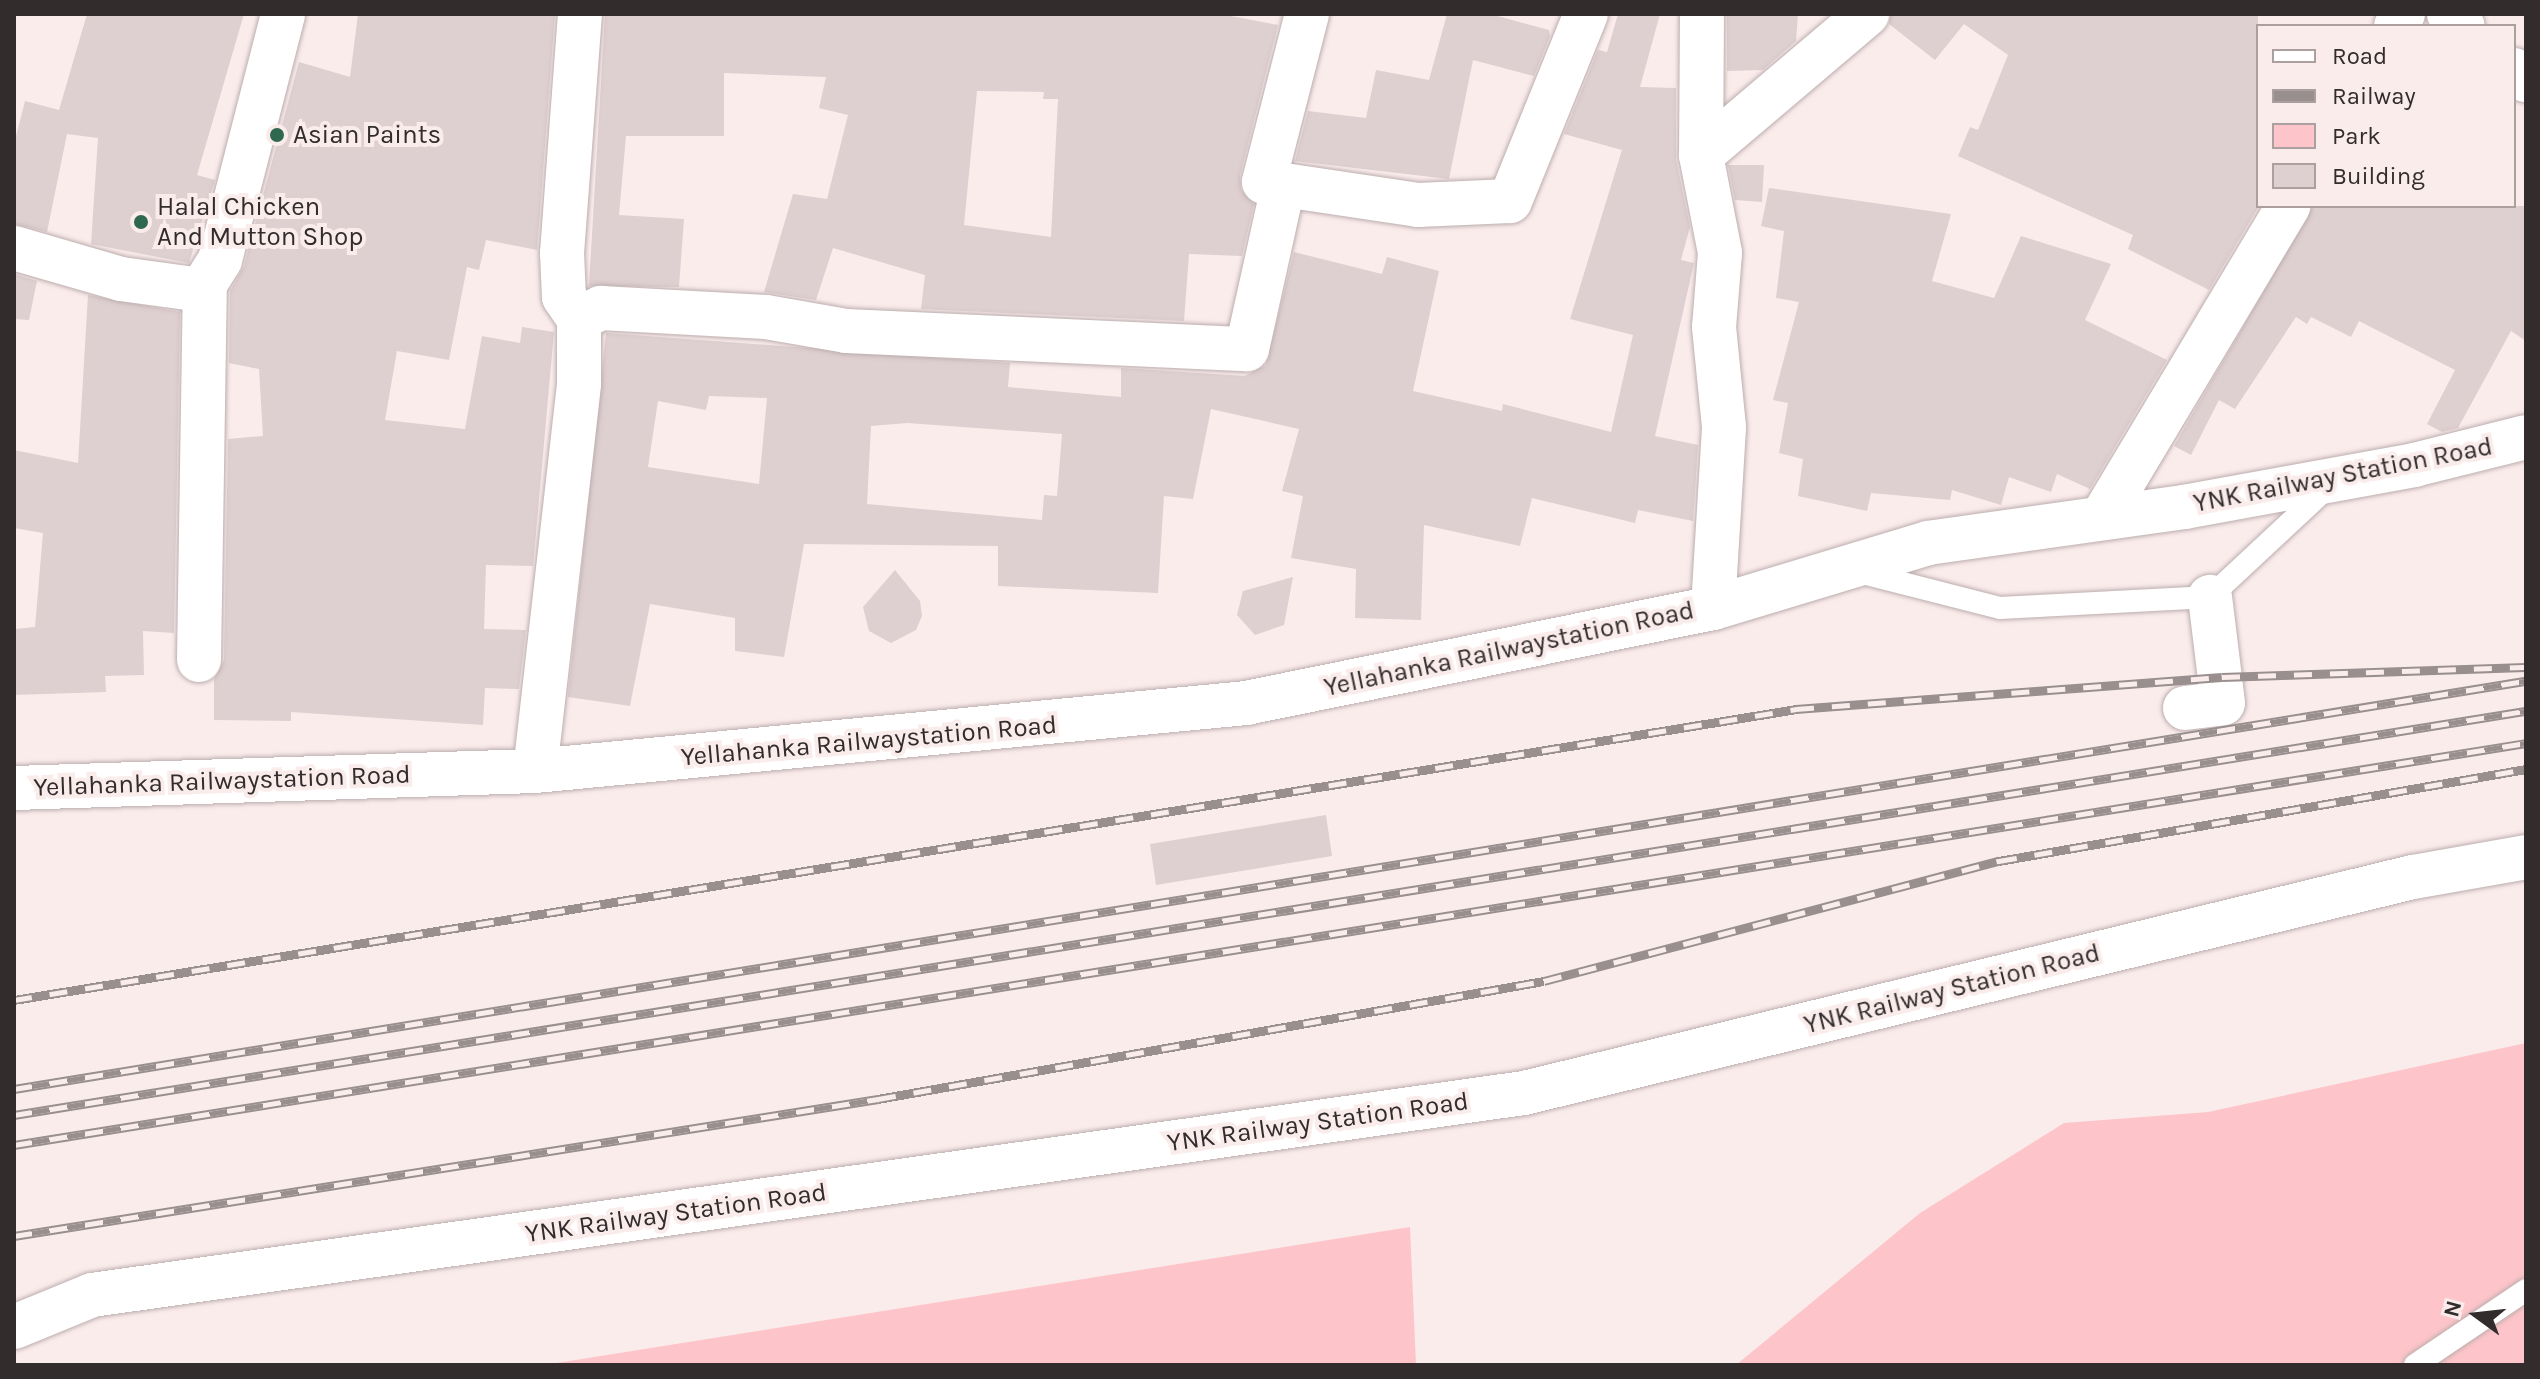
<!DOCTYPE html>
<html>
<head>
<meta charset="utf-8">
<style>
	body { margin:0 }
	#map { position:relative; width:2540px; height:1379px; overflow:hidden; background:#fbecec; font-family:Karla,sans-serif }
	div>[style] { position:absolute }
	[style*='--x'] { left:calc(var(--x)*1px); top:calc(var(--y)*1px); width:calc(var(--w)*1px); rotate:calc(var(--a)*1deg) }
	.green>* { inset:0; background:#fdc5c9 }
	.building>* { inset:0; background:#decfd0 }
	.roads { filter:drop-shadow(0 0 2px #bcadae) drop-shadow(0 0 2px #bcadae) }
	.lane>* { height:22px; margin:-11px; padding:0 11px; transform-origin:11px; border-radius:11px; background:#fff }
	.street>* { height:44px; margin:-22px; padding:0 22px; transform-origin:22px; border-radius:22px; background:#fff }
	.secondary>* { height:44px; margin:-22px; padding:0 22px; transform-origin:22px; border-radius:22px; background:#fff }
	.rail>* { height:9px; margin-top:-4.5px; transform-origin:0; background:repeating-linear-gradient(90deg,#fbecec 0 18px,#998f8f 0 36px); box-sizing:border-box; border-block:2px solid #998f8f }
	.dots>* { width:22px; height:22px; translate:-50% -50%; box-sizing:border-box; border:4px solid #fbecec; border-radius:50% }
	span { translate:-50% -50%; white-space:nowrap; text-align:center; line-height:1.15; -webkit-text-stroke:8px #fbecec; paint-order:stroke }
	.poi-label { font-size:26px; color:#322c2d }
	.left { translate:0 -50%; text-align:left }
	.street-label { font-size:26px; color:#322c2d }
	.frame { position:absolute; inset:0; border:16px solid #322c2d; pointer-events:none }
	.legend { position:absolute; left:2256px; top:24px; width:260px; height:184px; box-sizing:border-box; background:#fbecec; border:2px solid #ab9fa0; margin:0; padding:10px 14px; list-style:none; font-size:24px; color:#322c2d }
	.legend li { display:flex; align-items:center; gap:16px; height:40px }
	.legend b { width:40px; border:2px solid #ab9fa0 }
	.north { position:absolute; left:2436px; top:1275px; width:80px; height:80px; -webkit-text-stroke:6px #fbecec; paint-order:stroke; rotate:285deg; font-size:22px; font-weight:700; line-height:32px; text-align:center; color:#322c2d }
	.north::after { content:''; display:block; margin:auto; width:28px; height:36px; background:#322c2d; clip-path:polygon(50% 0,100% 100%,50% 72%,0 100%) }
</style>
</head>
<body>
<div id="map">
	<div class="green">
		<i style="clip-path:polygon(2526px 1043px,2526px 1365px,1736px 1365px,1920px 1213px,2064px 1123px,2208px 1112px)"></i>
		<i style="clip-path:polygon(1410px 1227px,1416px 1365px,544px 1365px)"></i>
	</div>
	<div class="building">
		<i style="clip-path:polygon(87px 14px,244px 14px,197px 175px,215px 180px,189px 263px,91px 244px,98px 138px,67px 134px,47px 232px,14px 224px,14px 144px,25px 101px,59px 110px)"></i>
		<i style="clip-path:polygon(358px 14px,555px 14px,537px 250px,486px 240px,479px 270px,467px 267px,449px 360px,397px 351px,385px 420px,465px 429px,482px 336px,520px 343px,522px 327px,554px 332px,533px 566px,486px 565px,484px 629px,526px 630px,519px 689px,485px 688px,483px 725px,291px 712px,291px 721px,214px 720px,214px 679px,224px 660px,228px 439px,263px 436px,259px 369px,229px 363px,230px 291px,244px 266px,299px 62px,350px 77px)"></i>
		<i style="clip-path:polygon(evenodd,605px 14px,1220px 14px,1278px 25px,1240px 176px,1241px 190px,1254px 204px,1242px 256px,1189px 254px,1184px 321px,921px 309px,925px 275px,833px 248px,816px 300px,764px 292px,793px 194px,827px 199px,848px 115px,819px 108px,826px 77px,724px 73px,724px 136px,626px 136px,619px 215px,684px 219px,679px 287px,589px 286px,605px 14px,977px 91px,1044px 92px,1043px 99px,1058px 99px,1051px 237px,964px 225px,977px 91px)"></i>
		<i style="clip-path:polygon(1447px 14px,1490px 14px,1549px 30px,1550px 36px,1534px 76px,1473px 60px,1449px 179px,1295px 161px,1308px 111px,1366px 118px,1376px 70px,1429px 80px)"></i>
		<i style="clip-path:polygon(evenodd,1618px 14px,1660px 14px,1640px 87px,1676px 88px,1676px 159px,1690px 227px,1681px 260px,1694px 263px,1655px 436px,1698px 445px,1693px 521px,1638px 510px,1635px 523px,1532px 498px,1520px 546px,1424px 525px,1421px 620px,1355px 618px,1356px 569px,1291px 558px,1303px 496px,1282px 491px,1299px 429px,1211px 409px,1193px 499px,1164px 496px,1158px 593px,998px 586px,998px 546px,804px 544px,784px 657px,735px 651px,735px 618px,650px 604px,630px 706px,568px 697px,606px 333px,1010px 363px,1008px 387px,1121px 397px,1121px 368px,1245px 376px,1266px 365px,1294px 252px,1382px 274px,1387px 257px,1439px 271px,1413px 391px,1502px 411px,1503px 404px,1611px 432px,1633px 335px,1570px 319px,1622px 150px,1564px 134px,1598px 50px,1607px 52px,1618px 14px,709px 396px,767px 398px,759px 484px,648px 467px,658px 401px,706px 410px,709px 396px,1618px 14px,907px 423px,1062px 434px,1057px 496px,1044px 495px,1042px 520px,867px 504px,871px 426px,907px 423px)"></i>
		<i style="clip-path:polygon(1727px 14px,1798px 14px,1796px 41px,1763px 70px,1727px 71px)"></i>
		<i style="clip-path:polygon(1891px 14px,2258px 14px,2259px 206px,2209px 290px,2128px 249px,2133px 235px,1958px 156px,1970px 127px,1978px 130px,2008px 55px,1964px 24px,1935px 60px,1889px 24px)"></i>
		<i style="clip-path:polygon(1728px 165px,1764px 165px,1762px 202px,1735px 200px)"></i>
		<i style="clip-path:polygon(1769px 188px,1951px 214px,1932px 281px,1994px 298px,2021px 236px,2111px 264px,2085px 320px,2167px 360px,2090px 489px,2057px 474px,2051px 492px,2009px 477px,2001px 505px,1952px 490px,1950px 500px,1871px 493px,1867px 511px,1798px 496px,1803px 459px,1779px 453px,1788px 403px,1773px 400px,1799px 302px,1776px 298px,1784px 231px,1761px 226px)"></i>
		<i style="clip-path:polygon(2313px 206px,2526px 206px,2526px 341px,2511px 331px,2458px 428px,2442px 432px,2427px 424px,2455px 370px,2359px 321px,2351px 337px,2311px 317px,2307px 324px,2296px 317px,2235px 409px,2219px 400px,2191px 455px,2174px 446px)"></i>
		<i style="clip-path:polygon(14px 274px,37px 281px,29px 320px,14px 319px)"></i>
		<i style="clip-path:polygon(88px 295px,180px 312px,174px 633px,143px 631px,144px 675px,105px 676px,106px 692px,14px 695px,14px 629px,35px 627px,43px 533px,14px 528px,14px 450px,78px 463px)"></i>
		<i style="clip-path:polygon(895px 570px,920px 601px,922px 616px,916px 630px,891px 643px,869px 631px,863px 607px)"></i>
		<i style="clip-path:polygon(1293px 577px,1284px 625px,1255px 635px,1237px 615px,1243px 591px)"></i>
		<i style="clip-path:polygon(1326px 815px,1332px 856px,1156px 885px,1150px 844px)"></i>
	</div>
	<div class="roads">
		<div class="lane">
			<i style="--x:1859;--y:572;--w:146;--a:14.3"></i>
			<i style="--x:2000;--y:608;--w:210;--a:-3"></i>
			<i style="--x:2210;--y:597;--w:161;--a:-43"></i>
			<i style="--x:2415;--y:1365;--w:134;--a:-34"></i>
		</div>
		<div class="street">
			<i style="--x:1307;--y:14;--w:173;--a:104.4"></i>
			<i style="--x:1264;--y:182;--w:156;--a:8.5"></i>
			<i style="--x:1418;--y:205;--w:92;--a:-2.5"></i>
			<i style="--x:1510;--y:201;--w:202;--a:-67.9"></i>
			<i style="--x:1702;--y:14;--w:141;--a:90.4"></i>
			<i style="--x:1701;--y:155;--w:100;--a:79"></i>
			<i style="--x:1720;--y:253;--w:74;--a:94.6"></i>
			<i style="--x:1714;--y:327;--w:101;--a:84.3"></i>
			<i style="--x:1724;--y:428;--w:180;--a:93.5"></i>
			<i style="--x:2396;--y:26;--w:14;--a:-60"></i>
			<i style="--x:1701;--y:155;--w:218;--a:-40.3"></i>
			<i style="--x:14;--y:248;--w:111;--a:16.2"></i>
			<i style="--x:121;--y:279;--w:74;--a:7.8"></i>
			<i style="--x:194;--y:289;--w:12;--a:-24"></i>
			<i style="--x:205;--y:284;--w:28;--a:-58"></i>
			<i style="--x:220;--y:260;--w:254;--a:-75.6"></i>
			<i style="--x:579;--y:319;--w:25;--a:-27"></i>
			<i style="--x:601;--y:308;--w:165;--a:3.1"></i>
			<i style="--x:766;--y:317;--w:81;--a:9.9"></i>
			<i style="--x:846;--y:331;--w:401;--a:2.6"></i>
			<i style="--x:1247;--y:349;--w:166;--a:-77.5"></i>
			<i style="--x:2104;--y:514;--w:359;--a:-59.1"></i>
			<i style="--x:199;--y:660;--w:376;--a:-89.1"></i>
			<i style="--x:2185;--y:708;--w:38;--a:-7"></i>
			<i style="--x:2223;--y:703;--w:107;--a:-97"></i>
			<i style="--x:535;--y:771;--w:390;--a:-83.5"></i>
			<i style="--x:579;--y:383;--w:64;--a:-90"></i>
			<i style="--x:579;--y:319;--w:27;--a:-124"></i>
			<i style="--x:564;--y:297;--w:44;--a:-92.6"></i>
			<i style="--x:562;--y:253;--w:240;--a:-85.7"></i>
			<i style="--x:14;--y:788;--w:521;--a:-1.87"></i>
			<i style="--x:535;--y:771;--w:714;--a:-5.46"></i>
			<i style="--x:1246;--y:703;--w:477;--a:-11.5"></i>
			<i style="--x:1713;--y:608;--w:225;--a:-16.8"></i>
			<i style="--x:1928;--y:543;--w:259;--a:-8"></i>
			<i style="--x:2184;--y:507;--w:234;--a:-10.3"></i>
			<i style="--x:2414;--y:465;--w:115;--a:-14"></i>
			<i style="--x:14;--y:1327;--w:84;--a:-22.3"></i>
			<i style="--x:92;--y:1295;--w:1446;--a:-8.03"></i>
			<i style="--x:1524;--y:1093;--w:915;--a:-13.66"></i>
			<i style="--x:2413;--y:877;--w:115;--a:-10"></i>
		</div>
		<div class="secondary">
			<i style="--x:2449;--y:14;--w:18;--a:41"></i>
			<i style="--x:2514;--y:70;--w:16;--a:40"></i>
		</div>
	</div>
	<div class="rail">
		<i style="--x:14;--y:1000;--w:1806;--a:-9.27"></i>
		<i style="--x:1796;--y:709;--w:427;--a:-4.3"></i>
		<i style="--x:2222;--y:677;--w:304;--a:-1.9"></i>
		<i style="--x:14;--y:1089;--w:2545;--a:-9.23"></i>
		<i style="--x:14;--y:1115;--w:2544;--a:-9.14"></i>
		<i style="--x:14;--y:1145;--w:2544;--a:-9.09"></i>
		<i style="--x:14;--y:1236;--w:875;--a:-9.01"></i>
		<i style="--x:878;--y:1099;--w:676;--a:-10.05"></i>
		<i style="--x:1544;--y:981;--w:471;--a:-14.8"></i>
		<i style="--x:1999;--y:861;--w:535;--a:-9.9"></i>
	</div>
	<div class="dots">
		<i style="left:277px;top:135px;background:#2f6851"></i>
		<i style="left:141px;top:222px;background:#2f6851"></i>
	</div>
	<div class="poi-label">
		<span class="left" style="left:293px;top:135px">Asian Paints</span>
		<span class="left" style="left:157px;top:222px">Halal Chicken<br>And Mutton Shop</span>
	</div>
	<div class="street-label">
		<span style="left:2343px;top:475px;rotate:-11deg">YNK Railway Station Road</span>
		<span style="left:1509px;top:649px;rotate:-12deg">Yellahanka Railwaystation Road</span>
		<span style="left:869px;top:741px;rotate:-5deg">Yellahanka Railwaystation Road</span>
		<span style="left:222px;top:781px;rotate:-2deg">Yellahanka Railwaystation Road</span>
		<span style="left:1952px;top:989px;rotate:-14deg">YNK Railway Station Road</span>
		<span style="left:1318px;top:1122px;rotate:-8deg">YNK Railway Station Road</span>
		<span style="left:676px;top:1213px;rotate:-8deg">YNK Railway Station Road</span>
	</div>
	<div class="frame"></div>
	<ul class="legend">
	<li><b style="height:10px;background:#fff"></b>Road</li>
	<li><b style="height:10px;background:#998f8f"></b>Railway</li>
	<li><b style="height:22px;background:#fdc5c9"></b>Park</li>
	<li><b style="height:22px;background:#decfd0"></b>Building</li>
	</ul>
	<div class="north">N</div>
</div>
</body>
</html>
